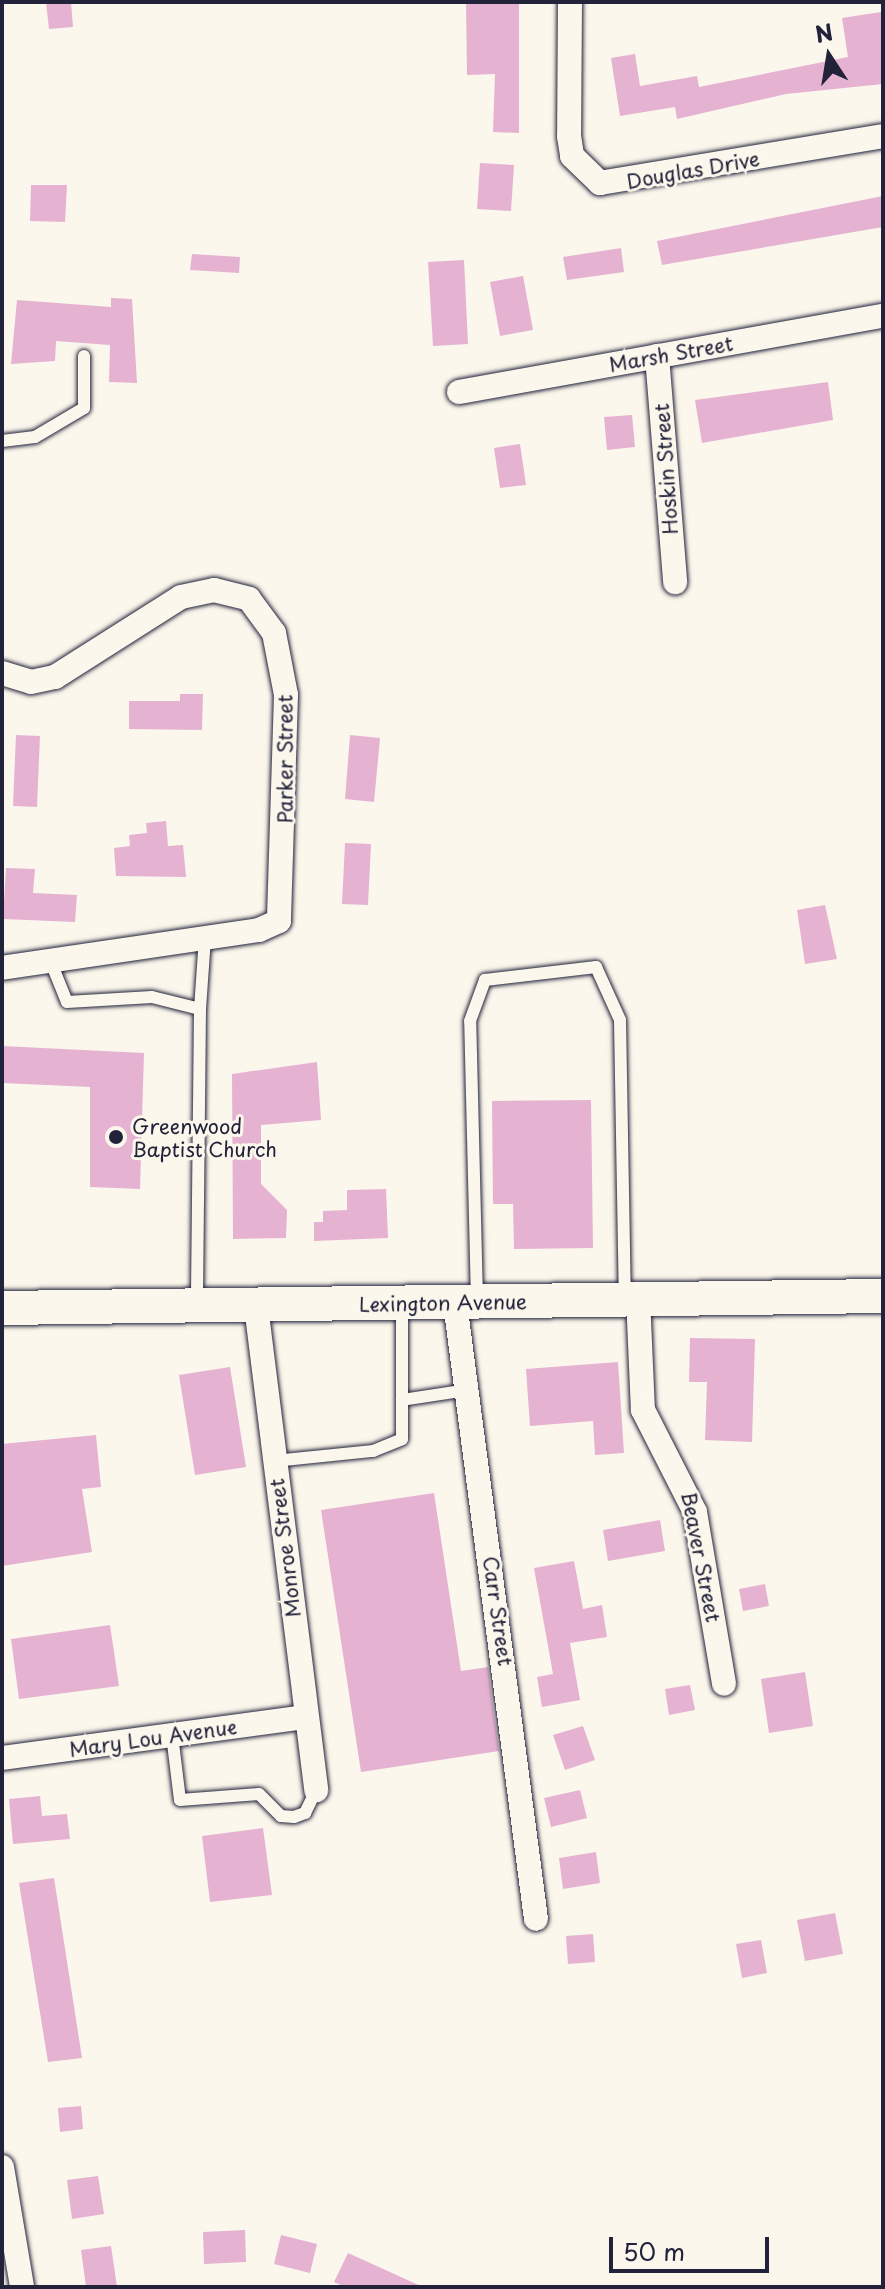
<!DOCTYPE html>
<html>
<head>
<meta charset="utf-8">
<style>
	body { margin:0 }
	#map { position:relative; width:885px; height:2289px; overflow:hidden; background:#fbf7ec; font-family:"Playpen Sans",sans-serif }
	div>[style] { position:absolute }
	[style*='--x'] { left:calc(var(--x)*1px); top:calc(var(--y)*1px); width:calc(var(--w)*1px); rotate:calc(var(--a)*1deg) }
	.building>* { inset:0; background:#e5b3d1 }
	.roads { filter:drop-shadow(0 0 2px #22223b) drop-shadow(0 0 2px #22223b) }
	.service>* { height:12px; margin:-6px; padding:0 6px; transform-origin:6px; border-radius:6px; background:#fbf7ec }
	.minor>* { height:24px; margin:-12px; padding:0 12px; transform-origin:12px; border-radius:12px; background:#fbf7ec }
	.secondary>* { height:34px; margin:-17px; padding:0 17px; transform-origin:17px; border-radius:17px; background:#fbf7ec }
	.dots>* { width:22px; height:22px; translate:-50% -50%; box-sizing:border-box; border:4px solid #fbf7ec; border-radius:50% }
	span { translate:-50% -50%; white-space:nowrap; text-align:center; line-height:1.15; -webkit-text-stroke:6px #fbf7ec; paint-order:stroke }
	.street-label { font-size:20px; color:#22223b }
	.poi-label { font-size:20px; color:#22223b }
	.left { translate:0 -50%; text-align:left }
	.frame { position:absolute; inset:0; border:4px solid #22223b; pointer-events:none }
	.north { position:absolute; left:789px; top:16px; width:80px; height:80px; -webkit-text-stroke:6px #fbf7ec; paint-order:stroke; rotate:348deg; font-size:22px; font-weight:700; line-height:32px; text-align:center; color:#22223b }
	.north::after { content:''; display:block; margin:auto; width:28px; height:36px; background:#22223b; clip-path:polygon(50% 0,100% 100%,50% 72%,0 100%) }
	.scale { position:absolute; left:609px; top:2237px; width:160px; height:36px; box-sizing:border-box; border:4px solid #22223b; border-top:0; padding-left:10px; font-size:24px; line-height:28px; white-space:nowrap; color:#22223b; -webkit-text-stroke:6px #fbf7ec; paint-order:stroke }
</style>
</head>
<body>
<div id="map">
	<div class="building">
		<i style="clip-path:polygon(46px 2px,71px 2px,73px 27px,49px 29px)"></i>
		<i style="clip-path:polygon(466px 2px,519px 2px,519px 133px,493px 132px,495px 74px,467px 75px)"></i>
		<i style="clip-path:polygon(881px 12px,883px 84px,786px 94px,677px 119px,675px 107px,620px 116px,611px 58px,635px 54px,640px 86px,697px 76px,699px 87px,848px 57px,842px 18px)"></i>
		<i style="clip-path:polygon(480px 163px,514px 165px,511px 211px,477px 209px)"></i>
		<i style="clip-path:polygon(31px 185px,67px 185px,65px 222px,30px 221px)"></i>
		<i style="clip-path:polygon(883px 196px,883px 227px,662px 265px,657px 241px)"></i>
		<i style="clip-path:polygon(621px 248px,624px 272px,567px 280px,563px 257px)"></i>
		<i style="clip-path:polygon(192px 254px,240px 257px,239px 273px,190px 270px)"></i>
		<i style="clip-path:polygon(464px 260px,468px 344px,433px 346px,428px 262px)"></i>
		<i style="clip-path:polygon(523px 276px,533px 330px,500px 336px,490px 282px)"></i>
		<i style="clip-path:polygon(111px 298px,132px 299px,137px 383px,109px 382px,110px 345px,56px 341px,55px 361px,11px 364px,17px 300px,111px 307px)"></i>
		<i style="clip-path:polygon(828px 382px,833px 420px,702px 443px,695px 400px)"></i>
		<i style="clip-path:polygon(632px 415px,635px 447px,607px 450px,604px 417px)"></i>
		<i style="clip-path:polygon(520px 444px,526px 485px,500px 488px,494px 448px)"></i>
		<i style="clip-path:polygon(180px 694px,203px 694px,202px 730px,129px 729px,129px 701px,180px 701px)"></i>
		<i style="clip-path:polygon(16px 735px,40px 736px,37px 807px,13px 806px)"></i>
		<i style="clip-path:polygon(350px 735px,380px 738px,374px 802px,345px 799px)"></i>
		<i style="clip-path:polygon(166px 821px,168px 846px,183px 845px,186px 877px,116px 876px,114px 848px,130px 846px,129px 835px,147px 833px,146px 823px)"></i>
		<i style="clip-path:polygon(345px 843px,371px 844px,368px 905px,342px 904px)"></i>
		<i style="clip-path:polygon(6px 868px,35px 869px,33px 893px,77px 895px,75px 922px,3px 919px)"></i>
		<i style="clip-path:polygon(825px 905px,837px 959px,805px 964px,797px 910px)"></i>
		<i style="clip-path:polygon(2px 1046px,144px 1053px,140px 1189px,90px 1187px,90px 1087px,2px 1083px)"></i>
		<i style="clip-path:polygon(317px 1062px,321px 1120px,261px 1125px,261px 1184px,287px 1210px,286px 1238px,233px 1239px,232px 1074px)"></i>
		<i style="clip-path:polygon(591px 1100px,593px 1248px,514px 1249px,513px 1204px,493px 1204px,492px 1101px)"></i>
		<i style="clip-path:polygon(386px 1189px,388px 1238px,314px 1241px,314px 1222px,323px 1222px,323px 1211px,347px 1210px,347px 1190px)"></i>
		<i style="clip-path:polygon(690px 1338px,755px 1339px,752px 1442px,705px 1440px,707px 1382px,689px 1382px)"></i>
		<i style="clip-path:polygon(618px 1362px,624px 1453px,595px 1455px,593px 1421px,530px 1426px,526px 1369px)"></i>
		<i style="clip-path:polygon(230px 1367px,246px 1467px,195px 1475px,179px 1375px)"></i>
		<i style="clip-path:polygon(96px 1435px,101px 1487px,82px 1489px,92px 1552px,2px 1566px,2px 1444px)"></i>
		<i style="clip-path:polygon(434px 1493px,461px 1671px,488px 1667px,499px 1751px,361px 1772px,321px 1510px)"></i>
		<i style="clip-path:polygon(660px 1520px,665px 1551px,608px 1561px,603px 1530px)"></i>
		<i style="clip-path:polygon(574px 1561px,583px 1609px,602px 1605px,607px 1637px,570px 1643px,580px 1700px,542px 1707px,537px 1677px,553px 1674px,534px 1568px)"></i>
		<i style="clip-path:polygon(765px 1584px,769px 1606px,743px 1611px,739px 1589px)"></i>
		<i style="clip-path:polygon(110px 1625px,119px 1686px,19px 1699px,11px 1639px)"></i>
		<i style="clip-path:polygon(805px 1672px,813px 1726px,769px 1733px,761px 1679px)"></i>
		<i style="clip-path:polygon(690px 1685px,695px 1710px,669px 1715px,665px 1689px)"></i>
		<i style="clip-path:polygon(583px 1726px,595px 1760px,565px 1770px,553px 1735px)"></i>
		<i style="clip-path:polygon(580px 1790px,587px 1818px,551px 1827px,544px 1798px)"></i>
		<i style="clip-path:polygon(40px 1796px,42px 1816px,67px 1814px,70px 1839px,13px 1844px,9px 1799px)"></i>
		<i style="clip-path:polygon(263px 1828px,272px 1895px,210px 1902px,202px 1836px)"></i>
		<i style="clip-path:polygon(596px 1852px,600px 1883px,563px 1889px,559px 1858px)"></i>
		<i style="clip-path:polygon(54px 1878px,82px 2058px,48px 2062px,19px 1883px)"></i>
		<i style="clip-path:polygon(835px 1913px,843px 1954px,805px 1961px,797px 1920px)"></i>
		<i style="clip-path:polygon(593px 1934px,595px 1962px,568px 1964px,566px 1936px)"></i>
		<i style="clip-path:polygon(761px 1940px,767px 1973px,742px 1978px,736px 1944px)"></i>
		<i style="clip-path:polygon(81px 2106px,83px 2129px,60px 2132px,58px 2108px)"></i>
		<i style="clip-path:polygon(98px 2176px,104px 2214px,72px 2219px,67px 2180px)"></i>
		<i style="clip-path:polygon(245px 2230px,246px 2262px,204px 2264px,203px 2232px)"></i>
		<i style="clip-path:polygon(281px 2235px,317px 2244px,310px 2273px,274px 2264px)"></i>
		<i style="clip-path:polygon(111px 2246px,117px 2287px,86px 2287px,81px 2250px)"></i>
		<i style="clip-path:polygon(348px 2253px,423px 2287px,345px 2287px,334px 2282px)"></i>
	</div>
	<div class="roads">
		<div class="service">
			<i style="--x:2;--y:441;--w:33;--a:-7"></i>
			<i style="--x:35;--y:437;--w:57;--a:-30.6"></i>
			<i style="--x:84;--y:408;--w:52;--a:-90"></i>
			<i style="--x:50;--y:960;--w:45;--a:68"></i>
			<i style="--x:67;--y:1002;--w:85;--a:-3.4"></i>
			<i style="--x:152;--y:997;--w:49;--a:14"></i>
			<i style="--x:200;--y:1009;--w:294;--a:90.6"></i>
			<i style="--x:200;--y:1009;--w:71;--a:-86"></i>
			<i style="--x:477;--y:1300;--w:279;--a:-91.4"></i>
			<i style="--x:470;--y:1021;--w:44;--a:-69.9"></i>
			<i style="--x:485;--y:980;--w:112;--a:-6.7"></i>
			<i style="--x:596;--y:967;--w:58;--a:65.6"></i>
			<i style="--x:620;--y:1020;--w:277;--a:89"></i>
			<i style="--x:402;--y:1400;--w:66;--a:-8.7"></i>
			<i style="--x:274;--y:1461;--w:100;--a:-5.8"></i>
			<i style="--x:373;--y:1451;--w:31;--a:-22"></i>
			<i style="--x:402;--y:1439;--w:135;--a:-90"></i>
			<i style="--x:172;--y:1735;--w:65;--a:83"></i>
			<i style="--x:180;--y:1800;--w:79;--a:-4.3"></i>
			<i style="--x:259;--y:1794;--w:31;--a:45"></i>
			<i style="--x:281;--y:1816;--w:13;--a:4"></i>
			<i style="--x:294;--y:1817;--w:12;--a:-20"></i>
			<i style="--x:305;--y:1813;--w:25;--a:-64"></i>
		</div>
		<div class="minor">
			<i style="--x:570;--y:2;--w:134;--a:90.4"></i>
			<i style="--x:569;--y:136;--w:20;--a:81"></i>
			<i style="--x:572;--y:156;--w:39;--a:44"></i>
			<i style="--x:600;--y:183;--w:287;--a:-9.4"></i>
			<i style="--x:657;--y:356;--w:227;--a:85.4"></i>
			<i style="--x:459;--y:392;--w:431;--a:-10.2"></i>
			<i style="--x:2;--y:673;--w:30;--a:17"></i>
			<i style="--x:31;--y:682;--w:25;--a:-12"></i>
			<i style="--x:55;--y:677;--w:149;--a:-32.4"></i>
			<i style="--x:181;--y:597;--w:34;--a:-12"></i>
			<i style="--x:214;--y:590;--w:36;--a:14"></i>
			<i style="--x:249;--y:599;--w:42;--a:53.7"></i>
			<i style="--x:274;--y:633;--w:63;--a:79"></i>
			<i style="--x:286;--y:695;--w:226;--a:91.8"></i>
			<i style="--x:279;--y:921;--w:22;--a:156"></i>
			<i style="--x:259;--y:930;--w:260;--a:171.6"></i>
			<i style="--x:638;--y:1297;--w:113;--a:87.5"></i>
			<i style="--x:643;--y:1410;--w:114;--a:63"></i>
			<i style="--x:695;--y:1512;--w:174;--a:80.4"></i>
			<i style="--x:455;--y:1303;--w:621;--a:82.51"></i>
			<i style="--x:256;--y:1306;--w:488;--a:82.9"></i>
			<i style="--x:2;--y:1758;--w:306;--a:-7.7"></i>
			<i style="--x:2;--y:2167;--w:122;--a:80.5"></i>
		</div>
		<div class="secondary">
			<i style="--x:2;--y:1308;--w:881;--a:-0.78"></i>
		</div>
	</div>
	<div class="dots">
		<i style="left:116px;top:1137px;background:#22223b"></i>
	</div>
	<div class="street-label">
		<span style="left:693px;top:170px;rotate:-10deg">Douglas Drive</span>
		<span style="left:671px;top:354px;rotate:-10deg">Marsh Street</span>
		<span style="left:666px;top:469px;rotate:-94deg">Hoskin Street</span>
		<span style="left:285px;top:759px;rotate:-90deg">Parker Street</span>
		<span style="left:443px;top:1303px;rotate:-1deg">Lexington Avenue</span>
		<span style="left:285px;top:1548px;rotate:-97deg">Monroe Street</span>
		<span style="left:701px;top:1557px;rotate:79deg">Beaver Street</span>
		<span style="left:498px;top:1611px;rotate:82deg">Carr Street</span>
		<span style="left:153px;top:1738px;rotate:-8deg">Mary Lou Avenue</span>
	</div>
	<div class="poi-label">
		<span class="left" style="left:132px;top:1138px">Greenwood<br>Baptist Church</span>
	</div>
	<div class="frame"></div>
	<div class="north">N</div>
	<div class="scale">50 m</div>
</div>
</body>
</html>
